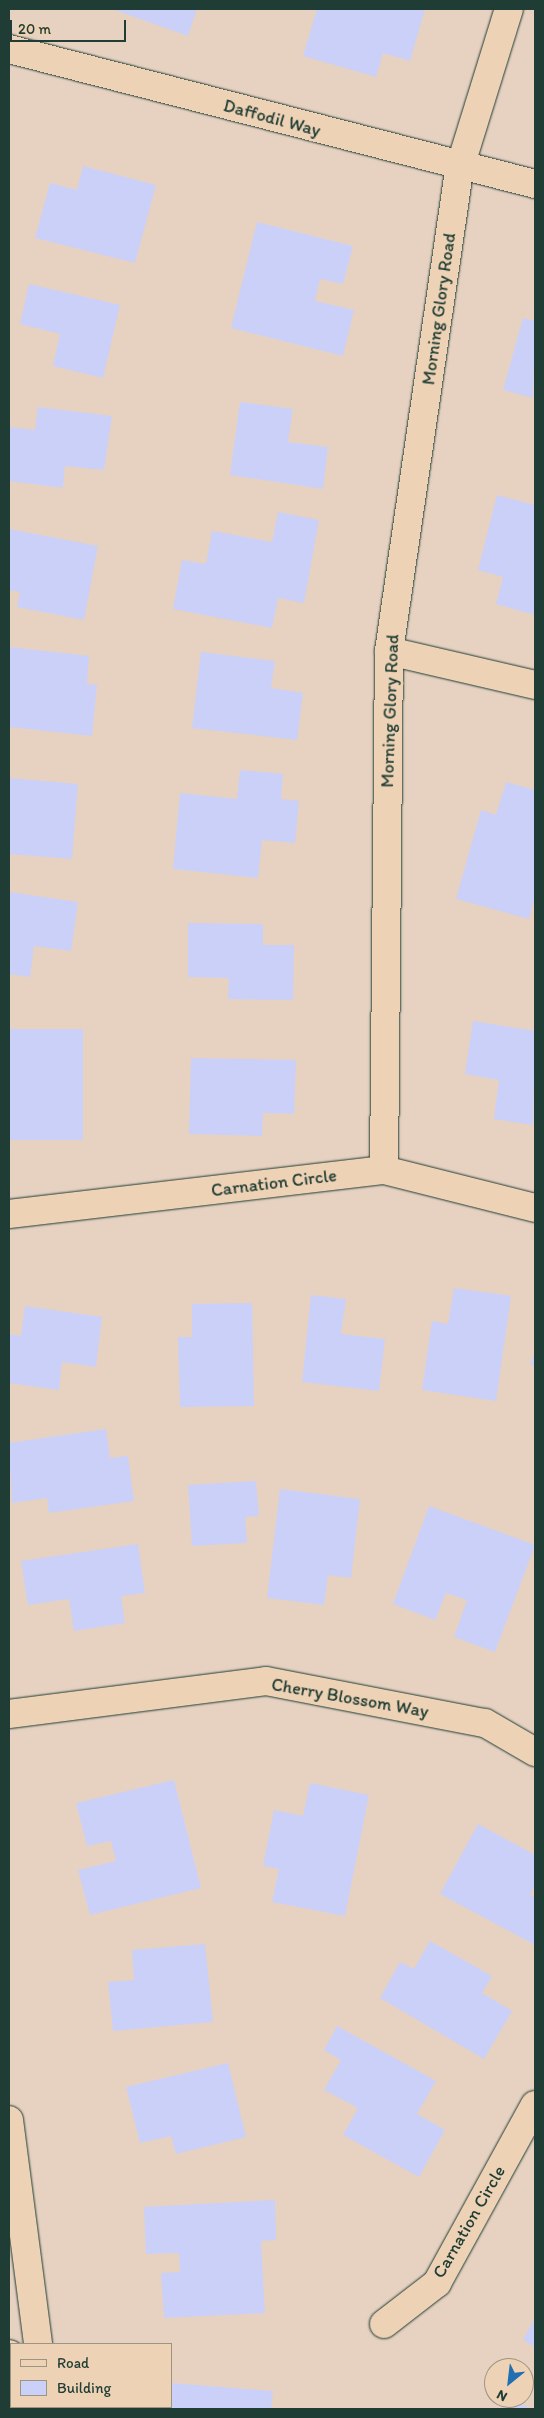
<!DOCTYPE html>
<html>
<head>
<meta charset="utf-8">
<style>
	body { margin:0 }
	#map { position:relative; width:544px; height:2418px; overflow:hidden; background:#e7d2c2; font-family:Itim,sans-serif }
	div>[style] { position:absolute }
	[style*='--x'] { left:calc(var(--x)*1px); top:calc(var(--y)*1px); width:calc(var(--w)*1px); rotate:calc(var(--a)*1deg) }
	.building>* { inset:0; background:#cad0f8 }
	.roads { filter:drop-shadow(0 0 1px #1f3d34) drop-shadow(0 0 1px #1f3d34) }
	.minor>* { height:28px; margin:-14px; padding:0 14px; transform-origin:14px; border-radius:14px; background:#eed2b5 }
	span { translate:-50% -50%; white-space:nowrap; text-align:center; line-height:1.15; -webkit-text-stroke:5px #eed2b5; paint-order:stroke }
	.street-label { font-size:18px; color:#1f3d34 }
	.frame { position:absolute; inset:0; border:10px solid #1f3d34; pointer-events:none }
	.legend { position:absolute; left:10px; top:2343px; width:162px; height:65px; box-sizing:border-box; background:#eed2b5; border:1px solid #9b9681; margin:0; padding:6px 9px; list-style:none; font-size:15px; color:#1f3d34 }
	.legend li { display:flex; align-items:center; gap:10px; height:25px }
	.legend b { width:25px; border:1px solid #9b9681 }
	.north { position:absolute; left:484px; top:2358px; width:50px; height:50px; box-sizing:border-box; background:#eed2b5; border:1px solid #9b9681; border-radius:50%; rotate:209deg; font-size:14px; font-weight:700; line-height:20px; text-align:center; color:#1f3d34 }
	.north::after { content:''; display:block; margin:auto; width:18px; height:22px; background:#1f6fb2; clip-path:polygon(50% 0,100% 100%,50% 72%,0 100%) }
	.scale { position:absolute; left:10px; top:20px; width:116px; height:22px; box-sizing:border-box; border:2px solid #1f3d34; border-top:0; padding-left:6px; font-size:15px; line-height:18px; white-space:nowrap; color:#1f3d34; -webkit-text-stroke:4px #eed2b5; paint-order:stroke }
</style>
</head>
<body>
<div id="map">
	<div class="building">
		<i style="clip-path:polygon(112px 9px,197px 9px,188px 36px)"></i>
		<i style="clip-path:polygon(317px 9px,425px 9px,410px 61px,383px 53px,376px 77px,303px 56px)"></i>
		<i style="clip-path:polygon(83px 166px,156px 185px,135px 263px,35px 238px,50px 183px,77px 190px)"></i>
		<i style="clip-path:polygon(257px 222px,353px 246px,343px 284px,320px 279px,315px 301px,354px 310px,343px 356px,231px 328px)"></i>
		<i style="clip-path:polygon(29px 284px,120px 305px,103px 378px,53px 366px,60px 334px,20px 324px)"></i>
		<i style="clip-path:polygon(523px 318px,535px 321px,533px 398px,503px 390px)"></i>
		<i style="clip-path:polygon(240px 402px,293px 409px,288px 442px,328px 447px,323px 489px,230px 475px)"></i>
		<i style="clip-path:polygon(38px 407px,112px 416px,104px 470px,65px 466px,63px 488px,9px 481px,9px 427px,35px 430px)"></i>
		<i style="clip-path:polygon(497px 495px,535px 505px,535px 615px,496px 604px,503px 577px,478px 570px)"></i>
		<i style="clip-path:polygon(278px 512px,319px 520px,304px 603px,278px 598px,272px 628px,173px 609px,182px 560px,206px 564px,212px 531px,272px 542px)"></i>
		<i style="clip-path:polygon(9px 529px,98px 546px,84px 620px,17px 607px,20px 592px,9px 590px)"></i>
		<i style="clip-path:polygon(9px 647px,89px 656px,87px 684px,97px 685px,92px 736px,9px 727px)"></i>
		<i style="clip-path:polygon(201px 652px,275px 661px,271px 688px,303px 693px,297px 740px,192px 728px)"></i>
		<i style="clip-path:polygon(240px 770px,283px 774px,281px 799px,299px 801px,295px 843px,262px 840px,258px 878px,173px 869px,180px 793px,237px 799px)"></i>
		<i style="clip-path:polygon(9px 778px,78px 784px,72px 859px,9px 854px)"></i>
		<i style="clip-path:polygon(506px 782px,535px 790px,535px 896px,529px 919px,456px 899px,481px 810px,496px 815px)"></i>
		<i style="clip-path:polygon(9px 892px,78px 902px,71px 951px,34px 946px,30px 977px,9px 974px)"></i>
		<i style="clip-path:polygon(188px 923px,263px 924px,263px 945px,294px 945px,293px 1000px,228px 999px,229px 978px,188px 977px)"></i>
		<i style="clip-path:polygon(473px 1021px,535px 1031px,533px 1125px,494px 1119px,499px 1080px,465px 1074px)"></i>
		<i style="clip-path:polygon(9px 1029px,83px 1029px,83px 1140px,9px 1140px)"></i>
		<i style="clip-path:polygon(191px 1058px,296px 1060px,294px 1114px,263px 1113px,262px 1136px,189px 1134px)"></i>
		<i style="clip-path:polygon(454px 1288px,511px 1296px,496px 1401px,422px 1390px,432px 1321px,448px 1324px)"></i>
		<i style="clip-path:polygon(311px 1295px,346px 1299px,341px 1334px,385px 1339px,379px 1391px,302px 1382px)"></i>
		<i style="clip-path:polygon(252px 1303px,254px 1406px,180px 1407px,178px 1337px,192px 1337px,192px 1304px)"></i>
		<i style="clip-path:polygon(25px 1306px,102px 1317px,96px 1367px,62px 1362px,59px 1390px,9px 1383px,9px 1334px,21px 1336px)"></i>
		<i style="clip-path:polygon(535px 1353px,535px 1366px,530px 1364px)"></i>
		<i style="clip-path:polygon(106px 1429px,110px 1458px,128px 1456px,134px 1501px,49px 1513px,47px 1498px,12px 1503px,9px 1443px)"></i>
		<i style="clip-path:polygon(256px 1481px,259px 1516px,245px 1517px,247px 1543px,192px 1546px,188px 1485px)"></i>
		<i style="clip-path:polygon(280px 1489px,360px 1499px,351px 1578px,328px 1575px,324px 1605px,267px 1598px)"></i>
		<i style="clip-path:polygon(429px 1506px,535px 1545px,495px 1652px,454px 1637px,467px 1600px,446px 1593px,435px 1620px,393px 1604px)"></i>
		<i style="clip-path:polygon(138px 1544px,145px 1593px,121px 1596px,125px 1623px,74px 1631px,69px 1599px,28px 1605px,21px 1561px)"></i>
		<i style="clip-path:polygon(174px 1780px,201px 1888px,90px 1915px,78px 1870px,116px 1861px,111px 1841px,87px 1846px,76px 1803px)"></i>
		<i style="clip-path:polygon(310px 1783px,369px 1795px,345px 1916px,272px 1902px,279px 1869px,263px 1866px,274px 1810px,303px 1816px)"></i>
		<i style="clip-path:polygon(478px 1824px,535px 1855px,535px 1885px,530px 1895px,535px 1898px,535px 1945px,440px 1894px)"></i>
		<i style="clip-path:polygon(430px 1941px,492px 1976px,482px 1993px,512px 2011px,484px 2059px,380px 1998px,400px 1962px,414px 1969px)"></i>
		<i style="clip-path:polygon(205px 1944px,213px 2022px,113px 2031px,108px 1982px,134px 1980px,132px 1950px)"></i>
		<i style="clip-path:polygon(337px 2026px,436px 2081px,417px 2114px,445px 2130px,419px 2177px,343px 2135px,358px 2108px,324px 2090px,341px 2060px,324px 2050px)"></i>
		<i style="clip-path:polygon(228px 2063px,246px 2137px,176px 2154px,171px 2136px,140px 2143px,126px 2087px)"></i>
		<i style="clip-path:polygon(275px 2200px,276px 2240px,261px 2241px,265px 2313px,164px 2318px,161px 2273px,180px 2272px,179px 2253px,146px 2254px,144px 2207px)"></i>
		<i style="clip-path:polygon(535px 2318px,535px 2347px,523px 2340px)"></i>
		<i style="clip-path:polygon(171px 2383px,273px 2391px,271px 2409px,158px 2409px,171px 2407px)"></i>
		<i style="clip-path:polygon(508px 2398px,510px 2398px,531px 2409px,502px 2409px)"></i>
	</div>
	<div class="roads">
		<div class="minor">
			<i style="--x:9;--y:49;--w:543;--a:14.39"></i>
			<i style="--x:389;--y:651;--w:150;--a:13.1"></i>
			<i style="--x:384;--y:1170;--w:519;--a:-89.45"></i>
			<i style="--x:389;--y:651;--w:489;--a:-81.7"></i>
			<i style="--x:460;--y:167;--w:165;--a:-72.8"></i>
			<i style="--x:9;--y:1214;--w:378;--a:-6.7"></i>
			<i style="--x:384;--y:1170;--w:156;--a:14.1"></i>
			<i style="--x:9;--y:1714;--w:259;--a:-7.3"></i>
			<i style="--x:266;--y:1681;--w:223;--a:10.9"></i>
			<i style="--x:485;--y:1723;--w:58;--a:30.1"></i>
			<i style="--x:9;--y:2120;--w:226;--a:82.6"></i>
			<i style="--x:384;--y:2324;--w:67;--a:-37.7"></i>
			<i style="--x:437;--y:2283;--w:203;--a:-61.2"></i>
			<i style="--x:9;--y:2354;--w:2;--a:27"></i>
			<i style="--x:44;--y:2407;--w:2;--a:90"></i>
		</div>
	</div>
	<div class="street-label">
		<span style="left:272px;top:118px;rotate:15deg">Daffodil Way</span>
		<span style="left:439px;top:309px;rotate:-82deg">Morning Glory Road</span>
		<span style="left:390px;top:711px;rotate:-88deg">Morning Glory Road</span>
		<span style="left:274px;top:1183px;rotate:-7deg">Carnation Circle</span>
		<span style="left:350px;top:1698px;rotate:10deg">Cherry Blossom Way</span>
		<span style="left:469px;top:2222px;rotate:-60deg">Carnation Circle</span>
	</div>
	<div class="frame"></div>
	<ul class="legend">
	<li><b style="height:6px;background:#eed2b5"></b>Road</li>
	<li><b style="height:14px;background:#cad0f8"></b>Building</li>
	</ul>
	<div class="north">N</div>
	<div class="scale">20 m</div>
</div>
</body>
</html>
